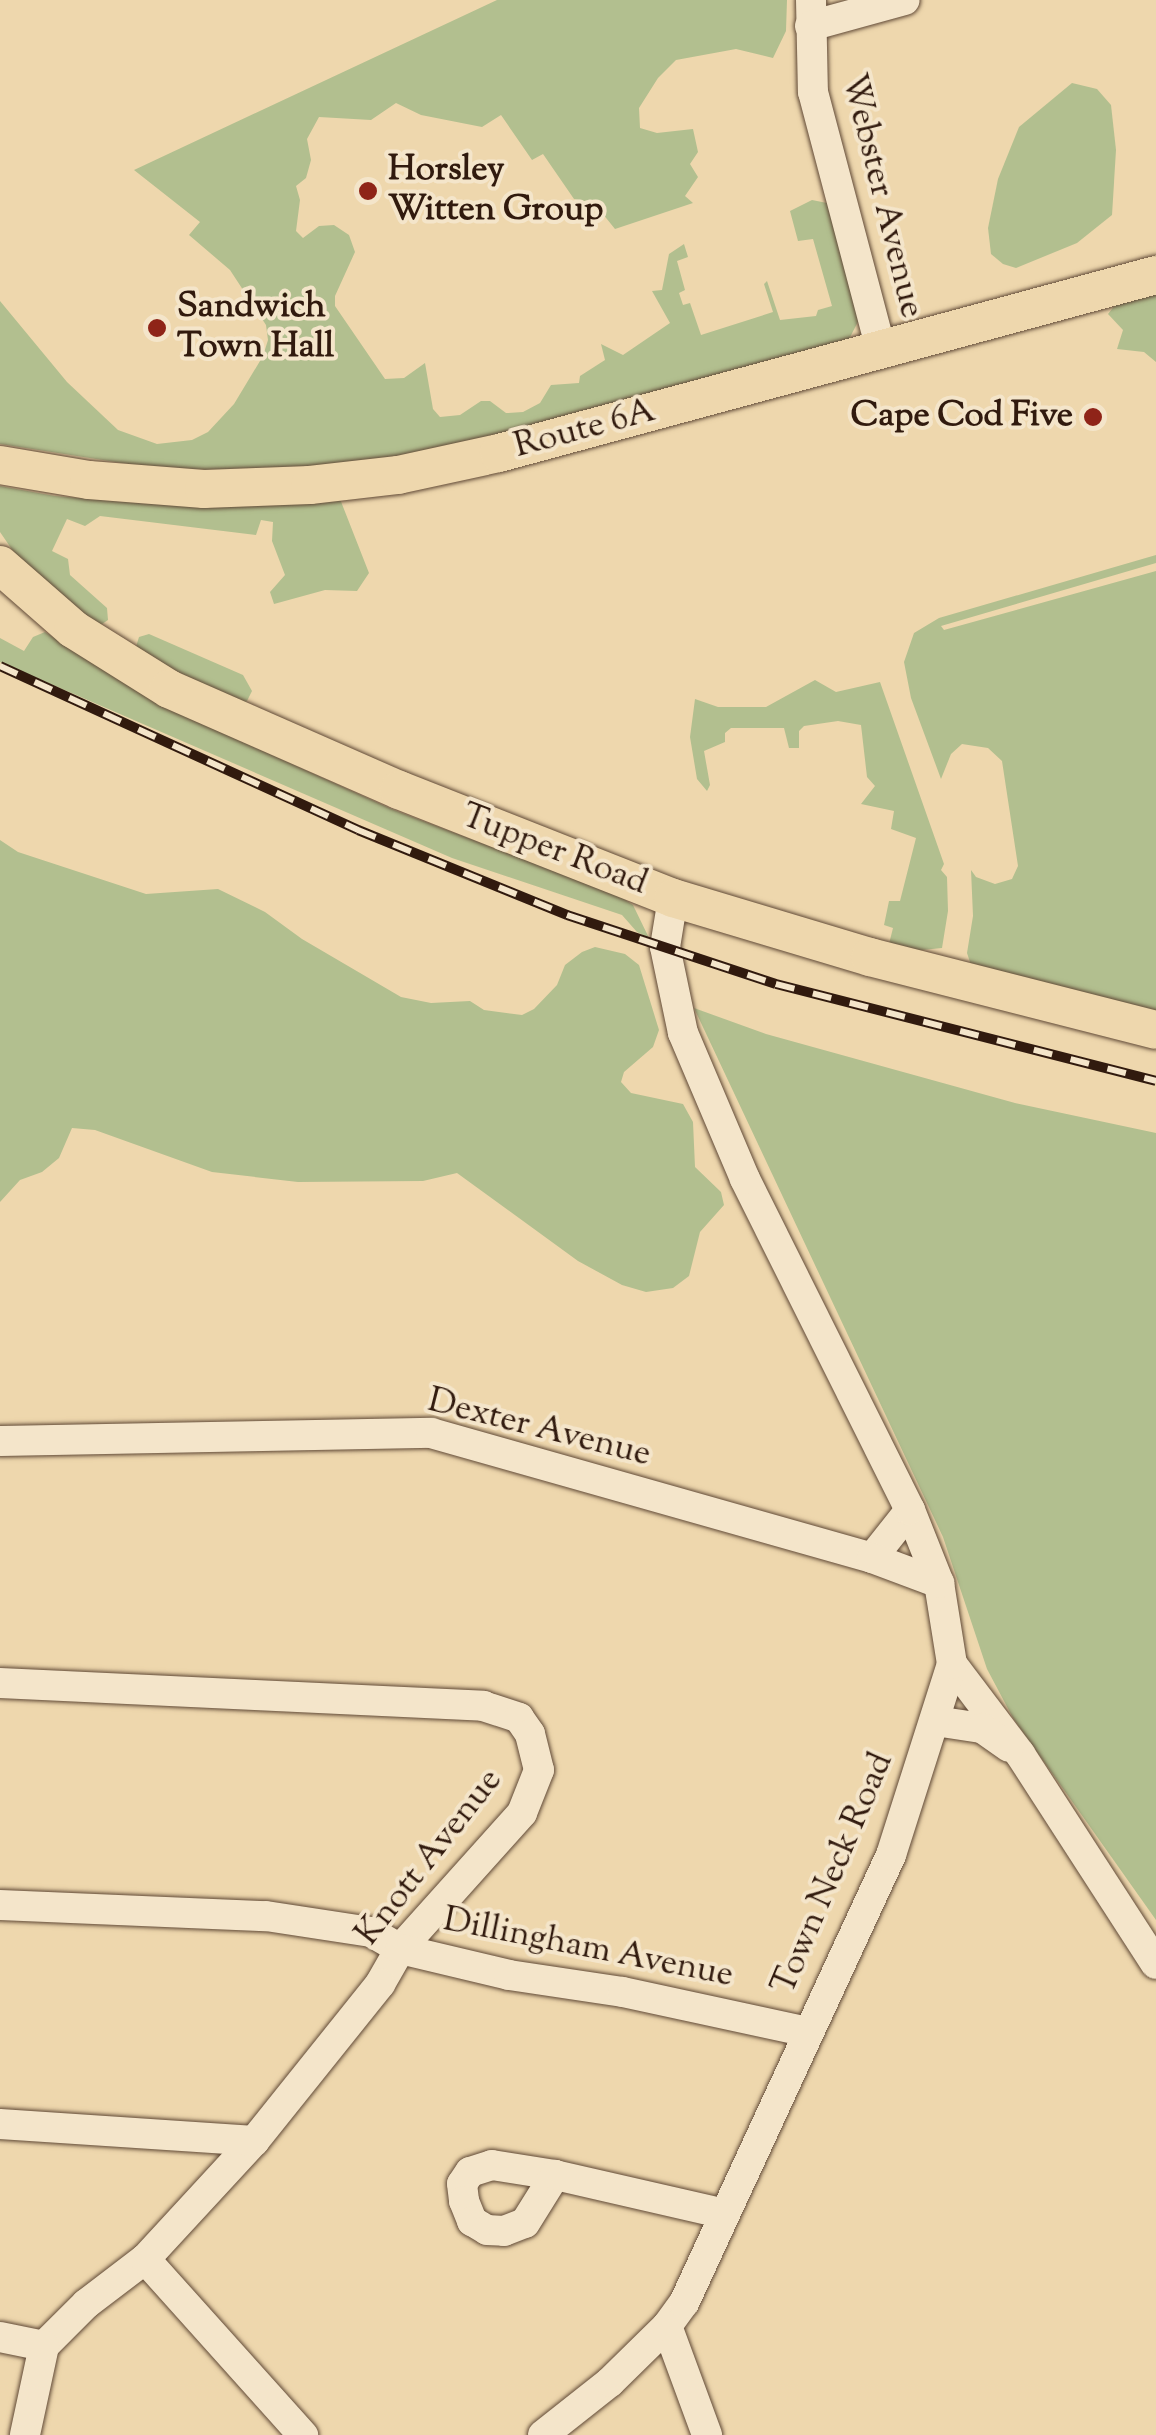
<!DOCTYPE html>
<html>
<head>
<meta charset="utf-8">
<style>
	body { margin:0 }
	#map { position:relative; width:1156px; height:2435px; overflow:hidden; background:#eed7ad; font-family:"Sorts Mill Goudy",serif }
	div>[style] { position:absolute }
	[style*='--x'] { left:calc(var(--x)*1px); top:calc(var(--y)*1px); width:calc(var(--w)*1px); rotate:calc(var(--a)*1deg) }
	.green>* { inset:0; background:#b2bf8f }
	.roads { filter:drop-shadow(0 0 2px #604936) drop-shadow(0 0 2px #604936) }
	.minor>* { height:30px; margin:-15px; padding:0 15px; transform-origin:15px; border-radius:15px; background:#f4e5ca }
	.major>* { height:38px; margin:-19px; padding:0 19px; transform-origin:19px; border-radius:19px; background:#eed7ad }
	.rail>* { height:10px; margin-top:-5px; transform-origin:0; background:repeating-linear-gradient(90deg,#f4e5ca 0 19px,#311a0e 0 38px); box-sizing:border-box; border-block:2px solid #311a0e }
	.dots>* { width:28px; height:28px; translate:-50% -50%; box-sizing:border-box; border:5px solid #f4e5ca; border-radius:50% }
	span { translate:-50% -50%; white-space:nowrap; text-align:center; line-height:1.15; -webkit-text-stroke:8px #f4e5ca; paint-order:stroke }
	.poi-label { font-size:35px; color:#311a0e; font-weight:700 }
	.left { translate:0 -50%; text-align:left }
	.right { translate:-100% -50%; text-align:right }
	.street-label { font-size:35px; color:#311a0e }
</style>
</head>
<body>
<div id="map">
	<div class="green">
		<i style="clip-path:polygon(497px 0,787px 0,786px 31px,773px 58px,736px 49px,676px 60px,658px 78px,639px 108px,640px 128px,657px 133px,693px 129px,698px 152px,690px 164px,698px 177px,685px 196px,693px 203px,615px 229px,594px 203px,574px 199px,543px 154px,532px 160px,501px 115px,482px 127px,421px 115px,396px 103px,371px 120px,319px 117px,307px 139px,311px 160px,306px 178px,296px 186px,300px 200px,296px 231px,303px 238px,319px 226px,334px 225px,349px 235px,355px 252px,335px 296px,335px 306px,385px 379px,404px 378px,425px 363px,433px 409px,440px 417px,460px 415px,481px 401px,490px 401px,506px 413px,523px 412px,540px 403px,551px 385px,579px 383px,580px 376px,605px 360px,601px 344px,623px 355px,670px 323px,652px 291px,662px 290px,669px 254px,684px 244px,688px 257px,677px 261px,685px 290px,679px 293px,683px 305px,690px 303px,701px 335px,773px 312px,764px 284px,767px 281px,780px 320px,816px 316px,818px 310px,832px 306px,813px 239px,798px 241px,790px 211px,812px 200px,827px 203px,861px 316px,848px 341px,473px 445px,287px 473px,154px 468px,0 444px,0 301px,67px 382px,118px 430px,157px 444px,192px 440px,208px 432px,234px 404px,263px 356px,268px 340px,266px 325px,230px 270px,189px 235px,200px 222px,134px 170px)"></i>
		<i style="clip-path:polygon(1072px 83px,1097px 89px,1111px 105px,1116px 150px,1112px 215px,1077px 243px,1016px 268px,1003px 264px,991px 254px,988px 228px,998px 179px,1019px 127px)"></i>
		<i style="clip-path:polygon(1156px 286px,1156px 362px,1144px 352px,1117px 349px,1123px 330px,1108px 314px,1116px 304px)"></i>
		<i style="clip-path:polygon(0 486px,55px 496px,152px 504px,340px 499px,369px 573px,357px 591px,325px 590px,274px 604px,270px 592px,285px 575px,272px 541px,273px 522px,261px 520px,256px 535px,100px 516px,85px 526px,67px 519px,52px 551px,68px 559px,70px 575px,107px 608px,108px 620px,99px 626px,35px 577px,13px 551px,0 532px)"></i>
		<i style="clip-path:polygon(1156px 555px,1156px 563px,941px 626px,944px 630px,1156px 571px,1156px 1014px,972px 968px,967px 953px,973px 916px,971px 870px,976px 877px,995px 884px,1012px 879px,1018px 866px,1002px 761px,988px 748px,962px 744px,951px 754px,941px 779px,911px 698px,904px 662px,914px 633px,939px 618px)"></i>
		<i style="clip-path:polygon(45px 632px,174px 711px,394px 810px,616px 894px,633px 905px,649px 938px,637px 932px,622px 915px,452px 858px,0 662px,0 638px,24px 651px,33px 637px)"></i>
		<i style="clip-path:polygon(149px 634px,243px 675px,252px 691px,247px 701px,238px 706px,135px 650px,139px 637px)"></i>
		<i style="clip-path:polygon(815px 680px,836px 692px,880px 682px,944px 864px,941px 870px,947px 877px,948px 911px,942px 948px,912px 951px,889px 944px,893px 928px,884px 925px,889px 901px,900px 901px,916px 838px,891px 829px,894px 811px,861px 804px,875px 786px,867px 777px,861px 725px,838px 721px,804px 726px,799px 731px,799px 748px,789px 748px,784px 728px,731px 728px,725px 733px,725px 742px,704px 751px,710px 785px,707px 791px,697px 779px,690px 737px,695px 699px,718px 707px,766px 707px)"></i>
		<i style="clip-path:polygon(0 840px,18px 852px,146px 894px,218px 889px,265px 912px,302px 939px,401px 997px,431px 1003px,470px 1001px,484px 1010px,522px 1015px,534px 1009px,557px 985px,565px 965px,582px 952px,595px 947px,625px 954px,639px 965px,659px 1030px,653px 1047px,624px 1072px,621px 1082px,631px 1093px,683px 1104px,693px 1122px,695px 1167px,721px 1192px,724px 1205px,700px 1232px,689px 1276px,673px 1288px,646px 1292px,622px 1285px,578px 1261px,457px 1173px,423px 1181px,298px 1182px,212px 1172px,95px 1130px,72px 1128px,59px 1158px,42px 1172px,20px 1180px,0 1202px)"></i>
		<i style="clip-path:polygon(694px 1008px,766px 1034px,1015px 1103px,1156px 1133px,1156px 1920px,1013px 1718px,987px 1669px,943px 1537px)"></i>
	</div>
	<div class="roads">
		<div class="minor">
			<i style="--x:811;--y:0;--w:92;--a:88.8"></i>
			<i style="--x:813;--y:92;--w:267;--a:75.2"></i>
			<i style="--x:810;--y:26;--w:98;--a:-15.3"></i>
			<i style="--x:0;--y:1441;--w:431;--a:-1.1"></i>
			<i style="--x:431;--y:1433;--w:458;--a:15.8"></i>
			<i style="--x:872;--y:1558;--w:61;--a:-51.6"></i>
			<i style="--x:872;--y:1558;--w:72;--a:20.5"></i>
			<i style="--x:952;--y:1664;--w:113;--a:52.9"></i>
			<i style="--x:1020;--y:1754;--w:250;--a:57.1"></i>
			<i style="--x:0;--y:1683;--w:484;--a:2.7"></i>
			<i style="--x:483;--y:1706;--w:38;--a:18"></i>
			<i style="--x:519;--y:1718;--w:19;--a:55"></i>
			<i style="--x:530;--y:1734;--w:37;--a:76"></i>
			<i style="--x:539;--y:1770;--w:46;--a:111.6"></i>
			<i style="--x:522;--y:1813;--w:183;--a:131.9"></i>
			<i style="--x:400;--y:1949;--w:40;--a:119.7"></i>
			<i style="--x:380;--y:1984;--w:201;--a:128.7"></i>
			<i style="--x:254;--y:2141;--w:161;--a:132.7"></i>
			<i style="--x:145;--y:2259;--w:74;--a:142.7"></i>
			<i style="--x:86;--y:2304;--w:59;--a:135"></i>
			<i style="--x:44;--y:2346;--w:91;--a:102.1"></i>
			<i style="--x:935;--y:1721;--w:48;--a:8.5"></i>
			<i style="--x:982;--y:1728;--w:33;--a:35"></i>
			<i style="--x:0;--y:1905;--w:266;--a:2.4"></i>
			<i style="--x:266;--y:1916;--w:106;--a:8.7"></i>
			<i style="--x:371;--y:1932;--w:34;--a:30"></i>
			<i style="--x:400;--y:1949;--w:112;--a:13.4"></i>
			<i style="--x:509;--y:1975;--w:115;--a:8.5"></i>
			<i style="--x:623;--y:1992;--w:189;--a:12.2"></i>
			<i style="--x:0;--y:2124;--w:255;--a:3.8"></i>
			<i style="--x:555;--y:2175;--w:64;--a:-171"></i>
			<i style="--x:492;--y:2165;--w:23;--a:162"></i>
			<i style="--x:470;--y:2172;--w:14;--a:124"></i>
			<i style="--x:462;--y:2184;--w:17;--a:83"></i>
			<i style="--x:464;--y:2201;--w:22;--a:68"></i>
			<i style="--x:472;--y:2221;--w:17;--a:31"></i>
			<i style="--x:487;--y:2230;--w:17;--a:3"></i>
			<i style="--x:504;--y:2231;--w:22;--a:-21"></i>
			<i style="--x:525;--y:2223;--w:57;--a:-58"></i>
			<i style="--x:555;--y:2175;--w:174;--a:12.9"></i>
			<i style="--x:145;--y:2259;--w:237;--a:48.1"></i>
			<i style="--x:667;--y:2326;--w:116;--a:69.8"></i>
			<i style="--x:0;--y:2337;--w:45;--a:11.6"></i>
			<i style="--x:543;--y:2435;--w:85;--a:-38.3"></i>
			<i style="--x:610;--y:2382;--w:80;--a:-44.5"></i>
			<i style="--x:667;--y:2326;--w:29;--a:-54"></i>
			<i style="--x:684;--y:2303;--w:494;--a:-65.2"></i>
			<i style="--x:891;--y:1855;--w:201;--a:-72.3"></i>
			<i style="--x:952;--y:1664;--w:82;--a:-99.1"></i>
			<i style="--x:939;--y:1583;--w:79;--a:-111.7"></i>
			<i style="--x:910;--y:1510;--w:370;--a:-116.5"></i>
			<i style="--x:745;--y:1179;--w:159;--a:-113"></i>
			<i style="--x:683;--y:1033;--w:88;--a:-101.8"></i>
			<i style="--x:665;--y:947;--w:50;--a:-80.7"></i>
		</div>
		<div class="major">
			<i style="--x:0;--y:465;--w:90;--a:9.6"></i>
			<i style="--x:89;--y:480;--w:115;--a:4.5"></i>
			<i style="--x:204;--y:489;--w:106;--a:-2.2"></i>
			<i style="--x:310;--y:485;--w:89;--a:-6.5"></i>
			<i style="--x:398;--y:475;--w:103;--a:-12.3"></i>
			<i style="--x:499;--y:453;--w:681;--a:-15.16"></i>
			<i style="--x:0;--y:565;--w:97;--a:41.2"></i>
			<i style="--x:73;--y:629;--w:113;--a:32"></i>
			<i style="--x:169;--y:689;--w:251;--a:23.7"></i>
			<i style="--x:399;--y:790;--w:295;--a:21.5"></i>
			<i style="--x:673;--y:898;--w:206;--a:16.7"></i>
			<i style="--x:870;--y:957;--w:295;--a:14.3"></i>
		</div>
	</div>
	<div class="rail">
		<i style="--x:0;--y:666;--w:394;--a:24.6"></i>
		<i style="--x:358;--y:830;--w:226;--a:22.1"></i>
		<i style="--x:567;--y:915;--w:220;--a:18.3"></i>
		<i style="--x:776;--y:984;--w:392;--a:14.3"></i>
	</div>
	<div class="dots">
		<i style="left:368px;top:191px;background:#8f2418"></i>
		<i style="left:157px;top:328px;background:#8f2418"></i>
		<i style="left:1093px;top:417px;background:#8f2418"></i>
	</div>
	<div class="poi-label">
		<span class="left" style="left:388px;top:191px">Horsley<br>Witten Group</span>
		<span class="left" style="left:177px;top:328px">Sandwich<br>Town Hall</span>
		<span class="right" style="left:1073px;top:417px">Cape Cod Five</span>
	</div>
	<div class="street-label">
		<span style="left:881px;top:196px;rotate:76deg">Webster Avenue</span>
		<span style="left:585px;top:430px;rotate:-15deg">Route 6A</span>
		<span style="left:554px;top:851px;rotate:21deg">Tupper Road</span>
		<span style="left:539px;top:1429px;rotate:14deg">Dexter Avenue</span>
		<span style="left:430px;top:1858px;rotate:-52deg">Knott Avenue</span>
		<span style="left:834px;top:1874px;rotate:-67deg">Town Neck Road</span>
		<span style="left:588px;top:1949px;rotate:11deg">Dillingham Avenue</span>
	</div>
</div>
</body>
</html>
